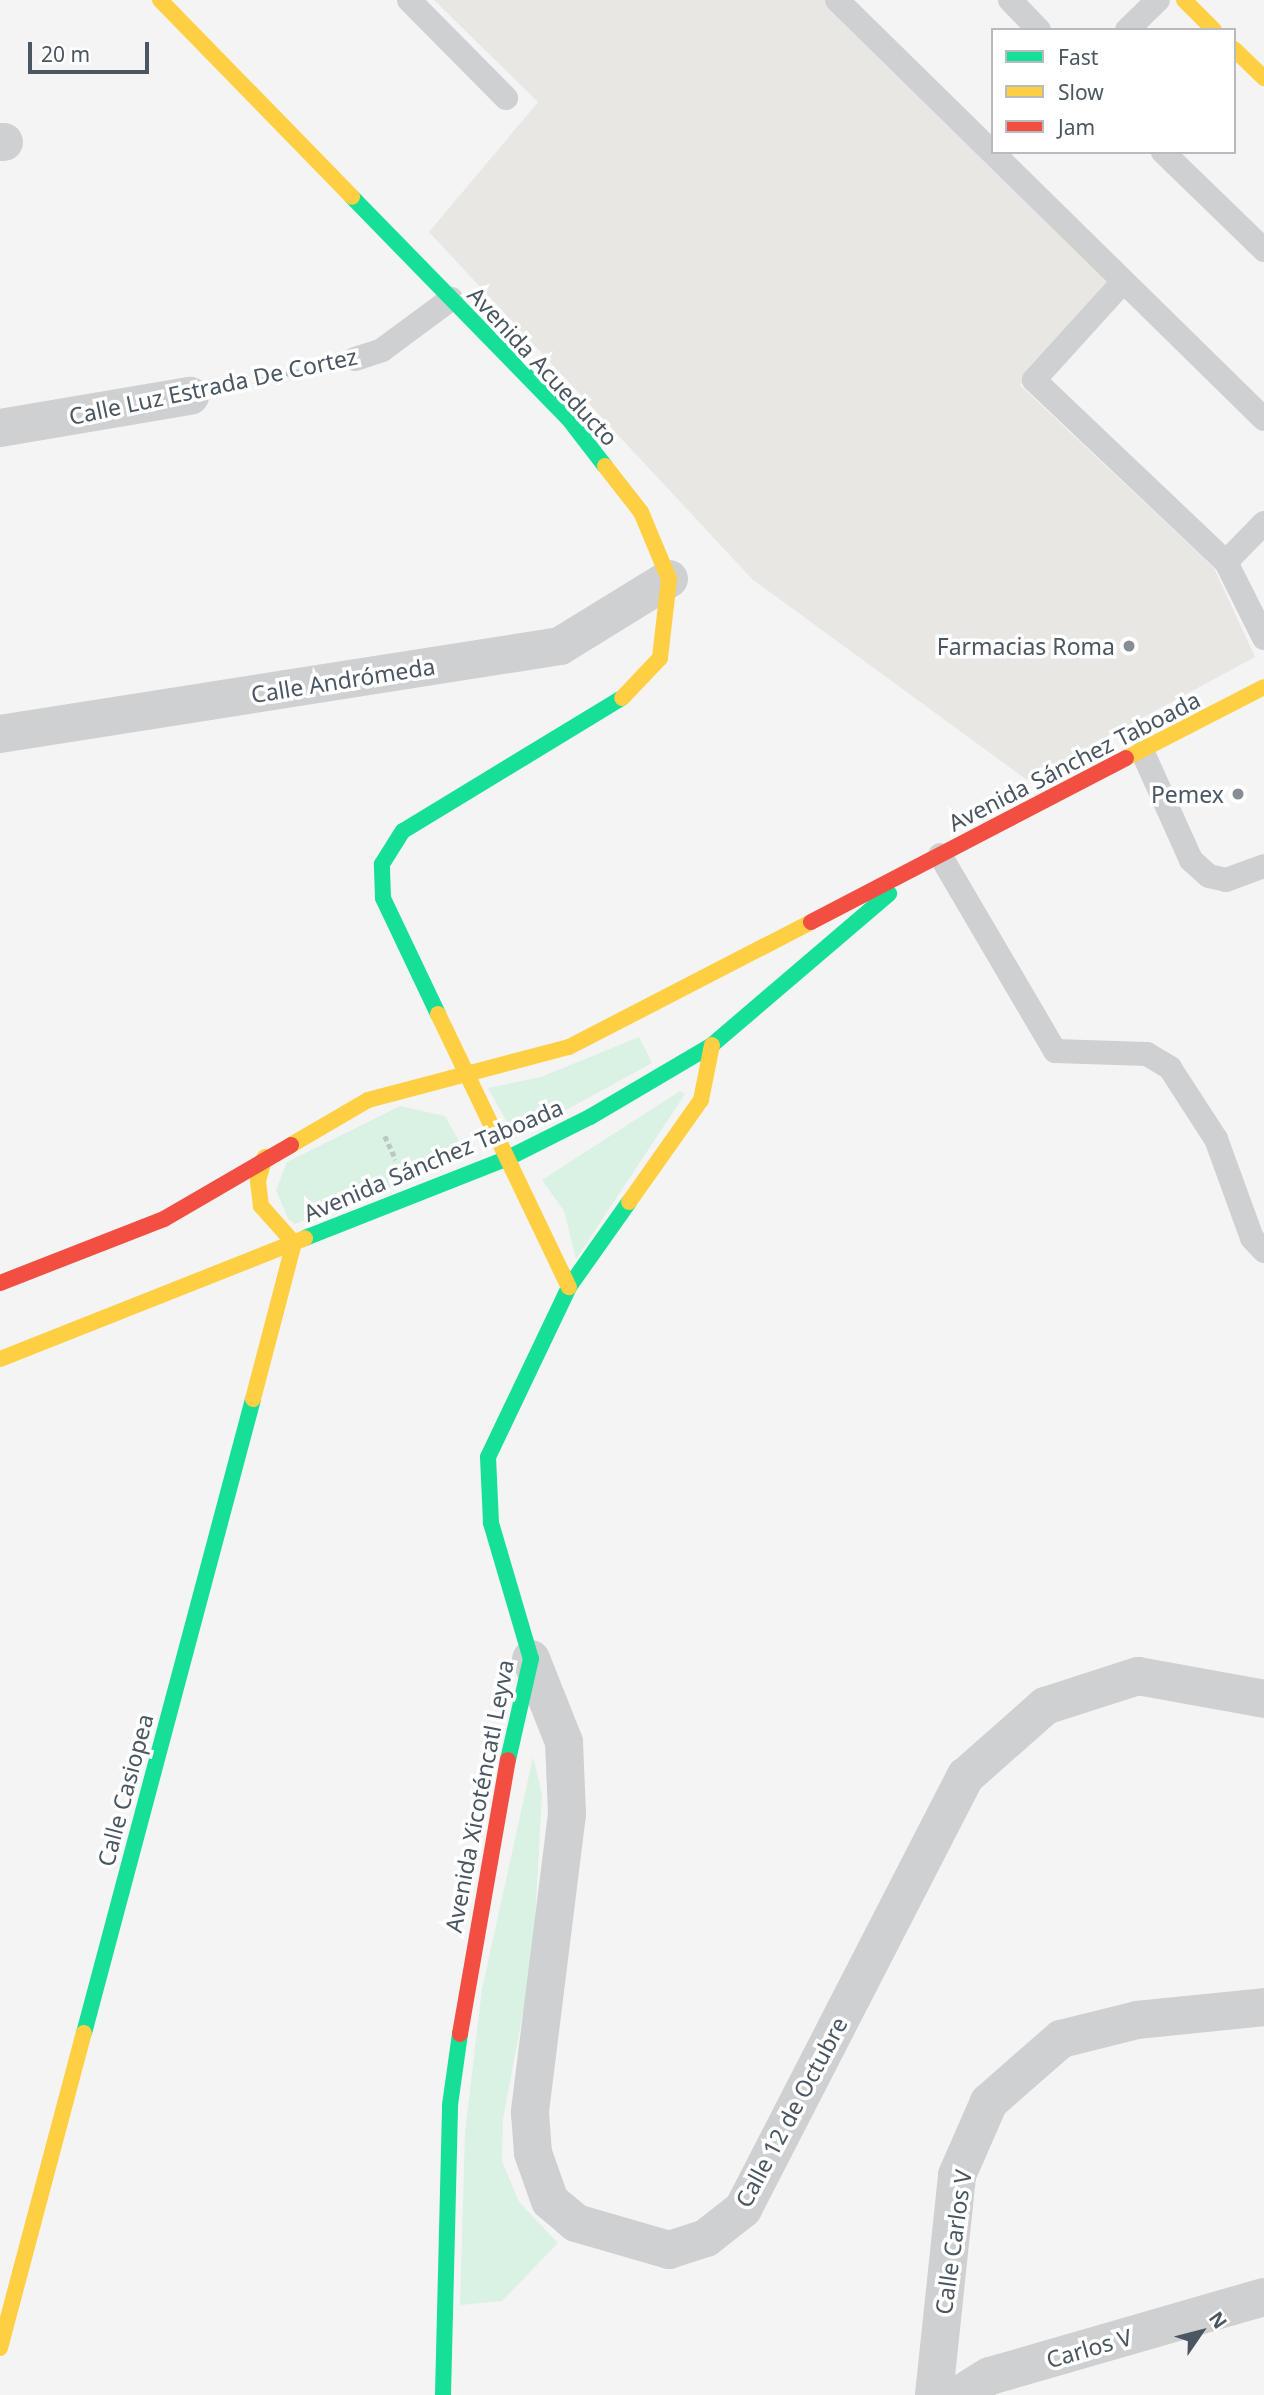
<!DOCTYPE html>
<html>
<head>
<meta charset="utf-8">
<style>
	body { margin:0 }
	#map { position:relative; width:1264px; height:2395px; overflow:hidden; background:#f4f4f4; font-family:"Noto Sans",sans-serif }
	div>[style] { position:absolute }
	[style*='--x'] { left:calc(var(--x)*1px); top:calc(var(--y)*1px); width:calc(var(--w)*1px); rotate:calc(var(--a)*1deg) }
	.commercial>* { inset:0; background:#e8e7e3 }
	.green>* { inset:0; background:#d9f2e3 }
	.path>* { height:4.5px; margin-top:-2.25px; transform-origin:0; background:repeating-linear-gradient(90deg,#bcc7c4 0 5px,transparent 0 8.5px) }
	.lane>* { height:24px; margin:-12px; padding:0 12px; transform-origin:12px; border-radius:12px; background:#ced0d2 }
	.street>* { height:38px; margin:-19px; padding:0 19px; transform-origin:19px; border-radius:19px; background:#ced0d2 }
	.fast>* { height:16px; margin:-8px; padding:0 8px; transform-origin:8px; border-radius:8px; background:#16e098 }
	.slow>* { height:16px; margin:-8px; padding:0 8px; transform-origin:8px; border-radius:8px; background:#ffcf43 }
	.jam>* { height:16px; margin:-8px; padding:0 8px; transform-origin:8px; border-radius:8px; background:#f24e42 }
	.dots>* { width:19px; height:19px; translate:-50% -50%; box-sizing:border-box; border:4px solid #fff; border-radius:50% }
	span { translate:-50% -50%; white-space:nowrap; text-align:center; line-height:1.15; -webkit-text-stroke:7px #fff; paint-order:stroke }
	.street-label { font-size:23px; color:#4a5661 }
	.poi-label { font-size:23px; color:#4a5661 }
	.right { translate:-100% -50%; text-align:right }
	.legend { position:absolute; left:991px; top:28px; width:245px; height:126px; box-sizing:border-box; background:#fff; border:2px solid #b7bbc0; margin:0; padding:9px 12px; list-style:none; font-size:21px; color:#4a5661 }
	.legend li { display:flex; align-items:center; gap:14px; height:35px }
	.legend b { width:35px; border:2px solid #b7bbc0 }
	.north { position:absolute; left:1166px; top:2297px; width:70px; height:70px; -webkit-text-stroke:5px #fff; paint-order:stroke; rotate:55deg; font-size:19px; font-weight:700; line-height:28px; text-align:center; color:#4a5661 }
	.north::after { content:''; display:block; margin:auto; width:24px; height:32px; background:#4a5661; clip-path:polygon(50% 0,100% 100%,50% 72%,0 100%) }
	.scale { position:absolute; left:28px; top:42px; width:121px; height:32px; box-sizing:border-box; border:4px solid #4a5661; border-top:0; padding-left:9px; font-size:21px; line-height:24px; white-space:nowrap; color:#4a5661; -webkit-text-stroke:5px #fff; paint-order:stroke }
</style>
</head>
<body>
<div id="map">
	<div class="commercial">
		<i style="clip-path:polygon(434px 0,825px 0,1110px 280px,1020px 385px,1214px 568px,1255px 657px,1027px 780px,752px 579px,429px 232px,538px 102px)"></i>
	</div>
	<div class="green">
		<i style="clip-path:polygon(639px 1037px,652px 1063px,524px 1133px,513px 1133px,488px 1088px,541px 1077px)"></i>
		<i style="clip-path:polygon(680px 1091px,685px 1094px,576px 1259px,564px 1211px,542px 1180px)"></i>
		<i style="clip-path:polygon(400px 1106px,445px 1116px,465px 1152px,461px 1160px,295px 1224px,288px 1219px,276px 1190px,287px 1162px)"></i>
		<i style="clip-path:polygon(533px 1757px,542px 1794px,533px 1959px,503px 2119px,502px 2161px,519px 2202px,558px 2243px,502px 2301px,460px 2305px,465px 2132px,482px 1989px)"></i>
	</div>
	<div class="path">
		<i style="--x:228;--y:387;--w:100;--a:-12.7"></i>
		<i style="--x:385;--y:1136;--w:26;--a:65"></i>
	</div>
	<div class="lane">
		<i style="--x:409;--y:0;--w:138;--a:45.3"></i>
		<i style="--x:837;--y:0;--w:598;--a:44.46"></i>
		<i style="--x:1010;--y:0;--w:42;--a:46"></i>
		<i style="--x:1127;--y:30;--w:43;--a:-44.1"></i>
		<i style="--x:1163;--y:152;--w:141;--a:44.1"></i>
		<i style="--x:1122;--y:283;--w:131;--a:132.2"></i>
		<i style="--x:1034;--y:380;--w:265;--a:43.5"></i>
		<i style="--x:355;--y:359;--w:28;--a:-18"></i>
		<i style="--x:382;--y:350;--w:86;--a:-36.5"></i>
		<i style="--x:1264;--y:523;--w:54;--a:134.3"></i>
		<i style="--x:1226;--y:562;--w:85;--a:63.4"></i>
		<i style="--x:1143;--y:753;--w:117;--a:65.8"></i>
		<i style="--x:1191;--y:860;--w:24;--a:42"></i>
		<i style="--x:1209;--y:876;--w:17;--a:13"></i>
		<i style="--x:1226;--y:880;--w:40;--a:-20.2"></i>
		<i style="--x:940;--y:855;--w:227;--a:59.6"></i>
		<i style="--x:1055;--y:1051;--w:92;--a:1.9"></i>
		<i style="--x:1147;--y:1054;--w:27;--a:31"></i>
		<i style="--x:1170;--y:1068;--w:85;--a:57.1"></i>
		<i style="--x:1216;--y:1139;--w:105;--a:70"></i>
		<i style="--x:1252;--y:1238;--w:18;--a:47"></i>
	</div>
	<div class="street">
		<i style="--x:0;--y:142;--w:4;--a:0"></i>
		<i style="--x:0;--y:428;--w:193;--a:-9.6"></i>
		<i style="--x:0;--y:734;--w:567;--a:-8.93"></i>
		<i style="--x:560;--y:646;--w:128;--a:-31.6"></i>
		<i style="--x:531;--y:1659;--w:89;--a:68.3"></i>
		<i style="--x:564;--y:1742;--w:72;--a:87.6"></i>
		<i style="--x:567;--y:1814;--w:301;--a:97.1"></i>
		<i style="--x:530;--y:2113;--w:40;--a:85.7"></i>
		<i style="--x:533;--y:2153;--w:51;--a:70.5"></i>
		<i style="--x:550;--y:2201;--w:34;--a:40"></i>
		<i style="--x:576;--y:2223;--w:97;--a:16.2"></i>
		<i style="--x:669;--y:2250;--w:39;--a:-18"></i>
		<i style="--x:706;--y:2238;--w:47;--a:-38.1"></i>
		<i style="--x:743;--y:2209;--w:487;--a:-62.8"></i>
		<i style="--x:966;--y:1776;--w:106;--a:-41.5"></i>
		<i style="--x:1045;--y:1706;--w:98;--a:-17.9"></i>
		<i style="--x:1138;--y:1676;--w:128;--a:10.3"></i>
		<i style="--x:934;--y:2395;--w:221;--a:-84"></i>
		<i style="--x:957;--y:2175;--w:80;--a:-66.3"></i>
		<i style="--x:989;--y:2102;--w:96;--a:-41.2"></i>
		<i style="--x:1061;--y:2039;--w:78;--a:-14"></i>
		<i style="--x:1137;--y:2020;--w:128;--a:-5.8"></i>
		<i style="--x:959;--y:2395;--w:36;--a:-32"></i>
		<i style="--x:990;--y:2376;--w:285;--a:-16.1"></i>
	</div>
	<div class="fast">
		<i style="--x:352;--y:197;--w:309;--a:45.7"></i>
		<i style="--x:568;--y:418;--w:61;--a:52.4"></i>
		<i style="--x:438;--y:1014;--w:128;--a:-115.4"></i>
		<i style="--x:383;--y:898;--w:34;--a:-92"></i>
		<i style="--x:382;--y:864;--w:39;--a:-58"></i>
		<i style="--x:403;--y:831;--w:256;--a:-31.3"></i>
		<i style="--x:305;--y:1238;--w:216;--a:-21.5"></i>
		<i style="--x:506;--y:1159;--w:94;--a:-26.6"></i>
		<i style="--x:590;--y:1117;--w:142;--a:-30.5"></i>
		<i style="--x:712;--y:1045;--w:233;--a:-40.5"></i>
		<i style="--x:508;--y:1760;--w:104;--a:-77.2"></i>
		<i style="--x:531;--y:1659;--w:142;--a:-106.4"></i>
		<i style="--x:491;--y:1523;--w:66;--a:-92.6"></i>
		<i style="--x:488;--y:1457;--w:188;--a:-64.5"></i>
		<i style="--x:569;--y:1287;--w:104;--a:-54.8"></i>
		<i style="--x:84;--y:2033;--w:656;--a:-75.07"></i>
		<i style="--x:443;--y:2395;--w:290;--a:-88.6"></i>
		<i style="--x:450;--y:2105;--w:72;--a:-82"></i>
	</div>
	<div class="slow">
		<i style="--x:160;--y:0;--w:275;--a:45.7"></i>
		<i style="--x:1184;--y:0;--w:42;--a:45"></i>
		<i style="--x:1234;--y:49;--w:42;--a:44"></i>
		<i style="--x:605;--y:466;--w:58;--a:52"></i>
		<i style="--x:641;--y:512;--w:73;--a:67.3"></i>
		<i style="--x:669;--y:579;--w:80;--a:96.5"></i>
		<i style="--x:660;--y:658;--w:55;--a:133.5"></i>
		<i style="--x:1126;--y:758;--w:155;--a:-27.2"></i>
		<i style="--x:438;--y:1014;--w:303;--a:64.4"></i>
		<i style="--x:291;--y:1145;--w:89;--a:-30.3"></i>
		<i style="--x:368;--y:1100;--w:208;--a:-14.8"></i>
		<i style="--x:569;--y:1047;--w:272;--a:-27.3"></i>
		<i style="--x:629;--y:1202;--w:125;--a:-54.8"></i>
		<i style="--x:701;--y:1100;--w:56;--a:-78.7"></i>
		<i style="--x:0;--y:1359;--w:328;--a:-21.6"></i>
		<i style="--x:253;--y:1399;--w:161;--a:-75.3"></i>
		<i style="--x:294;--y:1243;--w:50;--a:-131.7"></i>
		<i style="--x:261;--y:1206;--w:25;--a:-97"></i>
		<i style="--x:258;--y:1181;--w:25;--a:-74"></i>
		<i style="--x:0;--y:2348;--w:326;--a:-75.1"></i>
	</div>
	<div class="jam">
		<i style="--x:811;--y:922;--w:355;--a:-27.5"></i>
		<i style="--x:0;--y:1283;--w:176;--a:-21.3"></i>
		<i style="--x:164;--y:1219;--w:147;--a:-30.2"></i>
		<i style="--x:460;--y:2034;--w:278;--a:-80.1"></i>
	</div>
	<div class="dots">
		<i style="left:1129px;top:646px;background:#868d94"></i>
		<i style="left:1238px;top:794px;background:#868d94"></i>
	</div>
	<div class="street-label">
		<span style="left:543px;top:366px;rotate:47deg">Avenida Acueducto</span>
		<span style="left:213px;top:386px;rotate:-12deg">Calle Luz Estrada De Cortez</span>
		<span style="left:343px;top:680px;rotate:-9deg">Calle Andrómeda</span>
		<span style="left:1074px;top:761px;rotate:-27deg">Avenida Sánchez Taboada</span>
		<span style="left:433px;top:1160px;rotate:-23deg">Avenida Sánchez Taboada</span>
		<span style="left:125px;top:1790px;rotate:-75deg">Calle Casiopea</span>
		<span style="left:479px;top:1796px;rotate:-79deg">Avenida Xicoténcatl Leyva</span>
		<span style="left:791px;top:2112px;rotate:-62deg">Calle 12 de Octubre</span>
		<span style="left:953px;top:2242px;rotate:-82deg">Calle Carlos V</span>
		<span style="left:1089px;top:2348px;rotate:-16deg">Carlos V</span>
	</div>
	<div class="poi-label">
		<span class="right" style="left:1115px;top:646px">Farmacias Roma</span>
		<span class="right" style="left:1224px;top:794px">Pemex</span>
	</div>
	<ul class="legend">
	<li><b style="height:9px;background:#16e098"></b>Fast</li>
	<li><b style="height:9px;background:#ffcf43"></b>Slow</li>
	<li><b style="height:9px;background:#f24e42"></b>Jam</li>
	</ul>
	<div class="north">N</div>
	<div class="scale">20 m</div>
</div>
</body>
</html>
